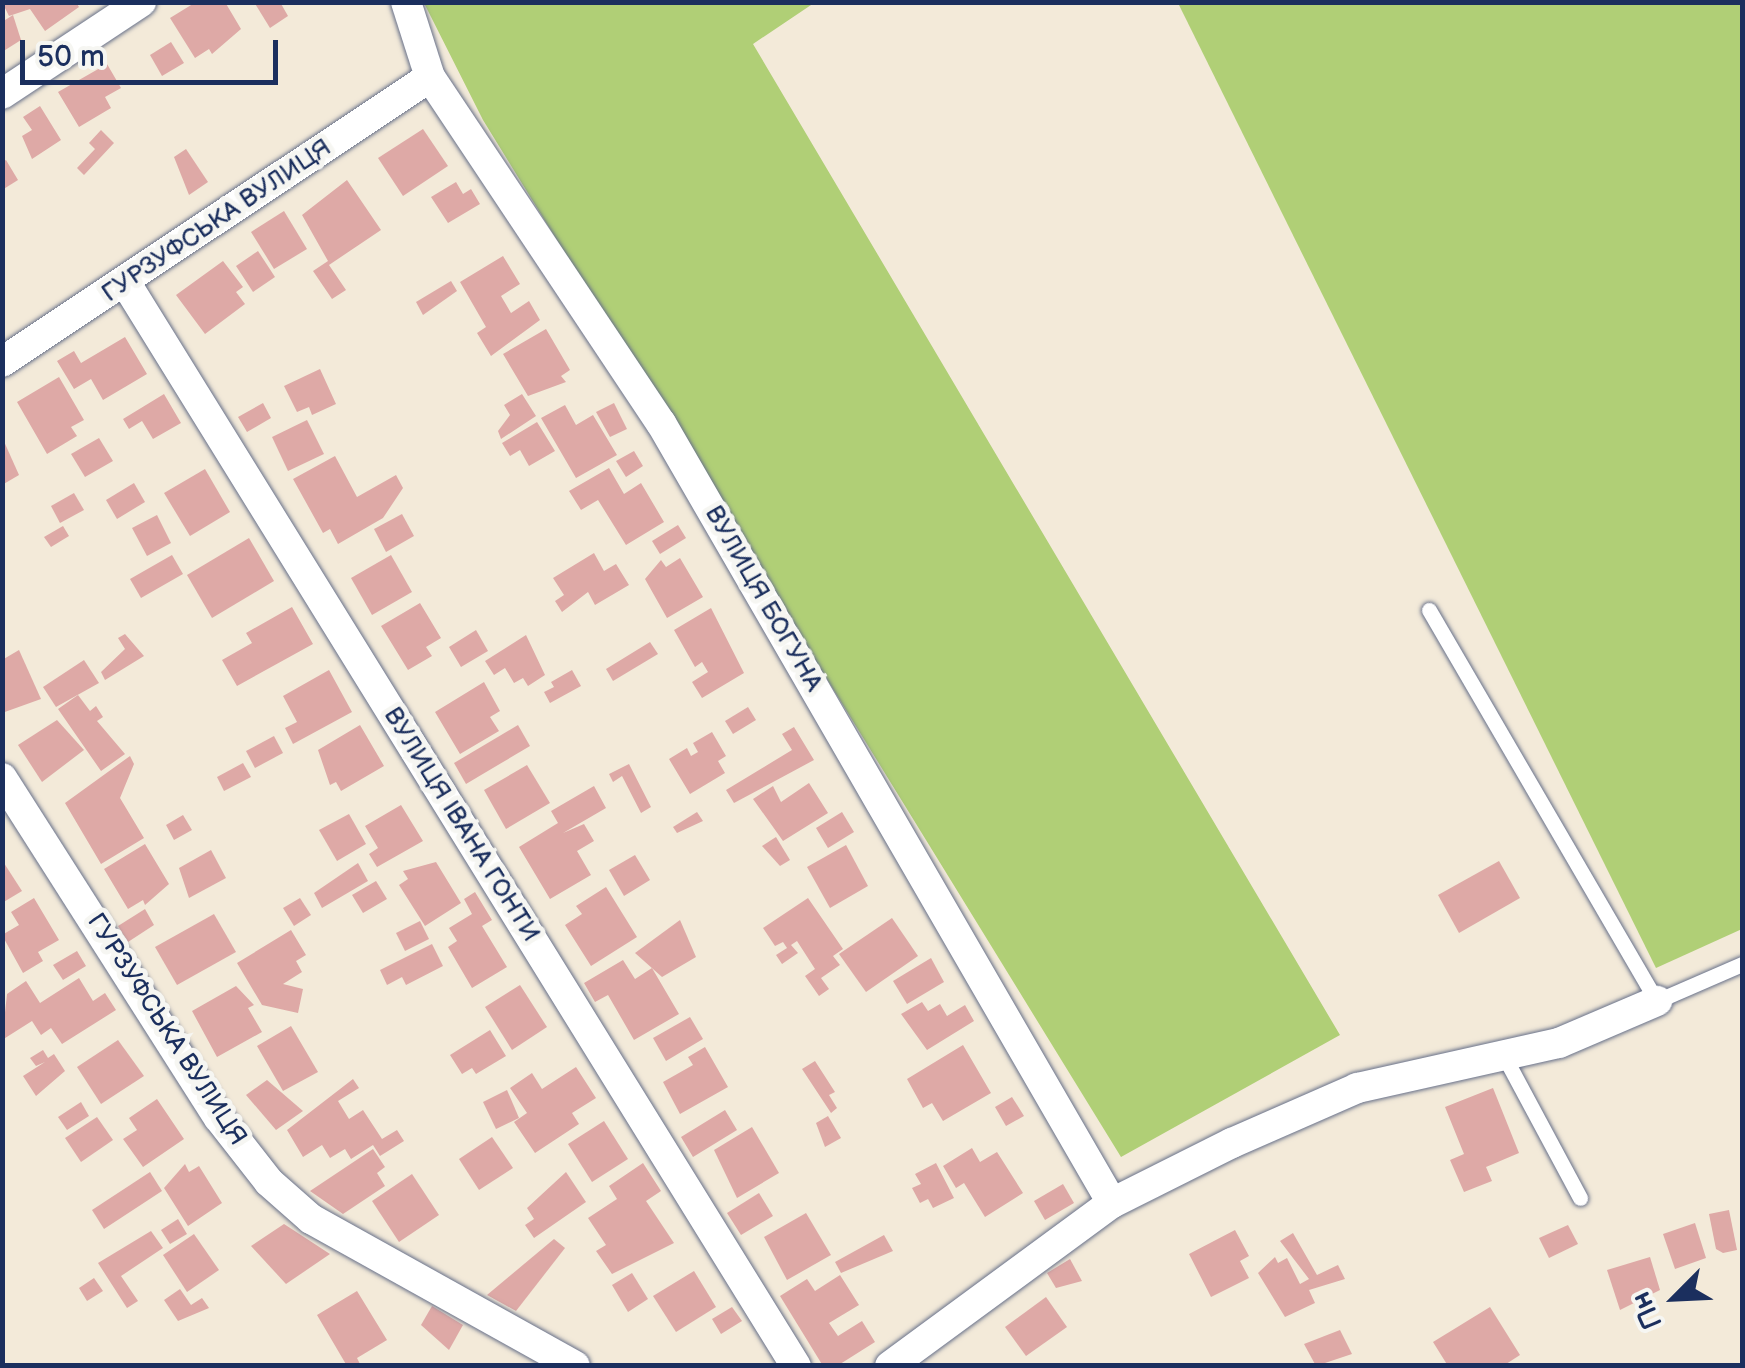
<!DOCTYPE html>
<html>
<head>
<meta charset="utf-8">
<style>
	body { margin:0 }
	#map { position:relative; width:1745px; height:1368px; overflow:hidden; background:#f3ead9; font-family:"Balsamiq Sans",sans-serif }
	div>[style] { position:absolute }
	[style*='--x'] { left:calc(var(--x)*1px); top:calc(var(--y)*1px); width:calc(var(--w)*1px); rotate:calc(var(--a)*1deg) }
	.green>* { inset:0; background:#b0cf76 }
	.building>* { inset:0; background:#dea9a6 }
	.roads { filter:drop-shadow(0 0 2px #677089) drop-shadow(0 0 2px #677089) }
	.lane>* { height:15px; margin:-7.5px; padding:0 7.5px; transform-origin:7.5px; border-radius:7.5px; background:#fff }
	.street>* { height:30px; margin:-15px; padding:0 15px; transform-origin:15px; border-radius:15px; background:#fff }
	span { translate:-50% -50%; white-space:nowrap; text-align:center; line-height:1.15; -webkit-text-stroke:10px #f6f6f2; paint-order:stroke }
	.street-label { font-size:25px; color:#1b2f5e }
	.frame { position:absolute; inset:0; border:5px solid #1b2f5e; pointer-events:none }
	.north { position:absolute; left:1625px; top:1248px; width:100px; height:100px; -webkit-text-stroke:8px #f6f6f2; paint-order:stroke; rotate:246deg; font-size:28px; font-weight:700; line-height:40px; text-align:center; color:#1b2f5e }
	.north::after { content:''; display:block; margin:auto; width:35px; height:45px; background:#1b2f5e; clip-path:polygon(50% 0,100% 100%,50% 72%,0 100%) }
	.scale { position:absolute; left:20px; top:40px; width:258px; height:45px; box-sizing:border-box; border:5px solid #1b2f5e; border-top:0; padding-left:12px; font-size:30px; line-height:35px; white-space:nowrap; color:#1b2f5e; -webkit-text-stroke:8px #f6f6f2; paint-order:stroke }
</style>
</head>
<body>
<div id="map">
	<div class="green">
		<i style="clip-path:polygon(424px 3px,814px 3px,753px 44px,1340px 1035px,1121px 1157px,483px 120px)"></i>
		<i style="clip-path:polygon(1178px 3px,1742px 3px,1742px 929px,1656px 968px)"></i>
	</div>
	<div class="building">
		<i style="clip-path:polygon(2px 2px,76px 2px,79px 7px,45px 31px,30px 9px,9px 16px)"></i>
		<i style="clip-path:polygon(196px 2px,225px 2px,241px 29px,212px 54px,209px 49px,195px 58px,170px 18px)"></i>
		<i style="clip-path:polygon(254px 2px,280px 2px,288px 16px,270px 28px)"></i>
		<i style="clip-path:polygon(13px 15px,21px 40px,2px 52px,2px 22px)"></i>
		<i style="clip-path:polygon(171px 42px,184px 63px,162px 76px,150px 55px)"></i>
		<i style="clip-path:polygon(107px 64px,121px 88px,105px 97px,111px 108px,79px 127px,58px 92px)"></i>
		<i style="clip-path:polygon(40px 106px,61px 140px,32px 159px,22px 136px,32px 130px,23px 117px)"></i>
		<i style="clip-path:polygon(423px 129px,448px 166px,403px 196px,378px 158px)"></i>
		<i style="clip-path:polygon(101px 130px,114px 143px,84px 175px,77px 168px,95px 149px,89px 143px)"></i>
		<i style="clip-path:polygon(186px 149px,208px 182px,189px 195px,174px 157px)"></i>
		<i style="clip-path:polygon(6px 160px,18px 180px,2px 190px,2px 162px)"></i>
		<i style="clip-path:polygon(347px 180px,381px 230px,329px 265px,346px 290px,332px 299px,313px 271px,328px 261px,302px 215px)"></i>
		<i style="clip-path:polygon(456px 182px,463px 194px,471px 189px,480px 204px,448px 223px,431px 197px)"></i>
		<i style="clip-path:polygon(284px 211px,307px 249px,274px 269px,251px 232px)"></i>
		<i style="clip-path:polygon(258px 251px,275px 277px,253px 292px,236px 266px)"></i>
		<i style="clip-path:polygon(503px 256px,520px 284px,501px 296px,511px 313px,529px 301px,540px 320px,491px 356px,477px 333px,486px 327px,460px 282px)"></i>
		<i style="clip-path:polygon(223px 261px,243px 287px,236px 292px,245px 304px,205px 334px,176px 295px)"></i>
		<i style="clip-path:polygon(451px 281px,457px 291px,423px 315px,416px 302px)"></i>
		<i style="clip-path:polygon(546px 329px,570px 370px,561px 376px,566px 382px,528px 396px,503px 354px)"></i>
		<i style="clip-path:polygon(125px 337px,147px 374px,103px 400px,91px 379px,74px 389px,57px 361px,74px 351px,81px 363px)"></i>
		<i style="clip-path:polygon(320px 369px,336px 404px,312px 415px,309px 407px,297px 412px,284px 386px)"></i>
		<i style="clip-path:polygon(59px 377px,84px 420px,71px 427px,77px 436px,47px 454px,17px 402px)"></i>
		<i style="clip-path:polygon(164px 394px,181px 423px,153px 439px,142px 421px,129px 429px,123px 419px)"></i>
		<i style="clip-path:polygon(522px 394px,536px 416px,501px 439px,498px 431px,510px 415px,504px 405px)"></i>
		<i style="clip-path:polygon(263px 403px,271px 418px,247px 432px,238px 417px)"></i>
		<i style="clip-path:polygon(614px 403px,627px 429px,610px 437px,596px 412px)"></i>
		<i style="clip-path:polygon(565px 405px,576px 425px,593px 415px,617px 455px,576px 478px,541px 418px)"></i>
		<i style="clip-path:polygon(307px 420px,324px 454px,288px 471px,272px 437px)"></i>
		<i style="clip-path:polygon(537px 422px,555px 451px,529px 466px,520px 450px,510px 456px,502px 443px)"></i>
		<i style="clip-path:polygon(2px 437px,19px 475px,2px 485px)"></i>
		<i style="clip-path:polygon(99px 438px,113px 461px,85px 477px,71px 454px)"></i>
		<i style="clip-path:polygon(634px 451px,643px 466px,626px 477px,616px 461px)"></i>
		<i style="clip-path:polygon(335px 456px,357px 497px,396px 475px,403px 488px,383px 518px,338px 544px,330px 529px,323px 533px,293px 479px)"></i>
		<i style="clip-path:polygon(609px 468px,624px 494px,641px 483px,664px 522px,626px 545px,598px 500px,581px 510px,569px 491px)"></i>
		<i style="clip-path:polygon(205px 469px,230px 512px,190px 536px,164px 493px)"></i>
		<i style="clip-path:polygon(134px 483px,145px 502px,117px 519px,106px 500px)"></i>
		<i style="clip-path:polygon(74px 493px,84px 510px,60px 523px,51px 506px)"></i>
		<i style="clip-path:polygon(402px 514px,414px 536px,386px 552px,374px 529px)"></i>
		<i style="clip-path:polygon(157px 515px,171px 543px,147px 556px,132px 528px)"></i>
		<i style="clip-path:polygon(678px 525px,686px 538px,660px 554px,652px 541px)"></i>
		<i style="clip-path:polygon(63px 526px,69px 536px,51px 547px,44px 537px)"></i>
		<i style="clip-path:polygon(249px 538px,274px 581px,212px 618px,187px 575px)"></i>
		<i style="clip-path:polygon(594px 553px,604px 571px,616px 564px,629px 585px,595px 605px,588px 592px,562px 612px,555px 601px,564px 595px,553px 578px)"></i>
		<i style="clip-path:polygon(172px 555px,183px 574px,141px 598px,130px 579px)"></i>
		<i style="clip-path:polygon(391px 555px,412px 592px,372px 615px,351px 578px)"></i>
		<i style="clip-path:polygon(680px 558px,703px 597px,667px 618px,645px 579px,661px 560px,666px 567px)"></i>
		<i style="clip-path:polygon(420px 603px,441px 638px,426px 647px,432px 656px,408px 670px,381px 626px)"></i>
		<i style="clip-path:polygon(292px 607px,313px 644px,237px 686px,222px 660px,252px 643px,246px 633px)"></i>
		<i style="clip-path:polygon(711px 608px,744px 673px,702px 698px,692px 682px,708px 672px,702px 662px,695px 667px,674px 630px)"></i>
		<i style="clip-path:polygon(476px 630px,488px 651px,461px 667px,449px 647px)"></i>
		<i style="clip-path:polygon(125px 634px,144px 656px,105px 680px,101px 672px,125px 649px,118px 638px)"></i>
		<i style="clip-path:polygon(526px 635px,545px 675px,528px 686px,523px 678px,514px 683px,505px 668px,494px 675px,485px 661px)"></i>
		<i style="clip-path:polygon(650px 642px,658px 654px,613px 681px,606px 669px)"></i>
		<i style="clip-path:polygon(19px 650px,41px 699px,2px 713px,2px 660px)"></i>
		<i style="clip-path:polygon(84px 660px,99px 683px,56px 707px,43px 687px)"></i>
		<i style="clip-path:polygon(329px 670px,352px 712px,293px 744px,285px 728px,297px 722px,283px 696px)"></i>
		<i style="clip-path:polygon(572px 670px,581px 686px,550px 703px,544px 692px,554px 687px,551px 682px)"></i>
		<i style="clip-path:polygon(484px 682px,500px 711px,490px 717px,499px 731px,460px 754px,435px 712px)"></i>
		<i style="clip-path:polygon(78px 695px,90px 711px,96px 706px,103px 717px,97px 721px,125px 754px,101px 771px,58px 709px)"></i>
		<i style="clip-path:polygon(748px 707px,756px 720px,733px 734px,725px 721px)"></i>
		<i style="clip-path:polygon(57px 720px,84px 750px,42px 782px,18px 745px)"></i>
		<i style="clip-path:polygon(360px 725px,384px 766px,341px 791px,336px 782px,330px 785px,318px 750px)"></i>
		<i style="clip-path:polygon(518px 725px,530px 746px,466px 784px,454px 763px)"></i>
		<i style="clip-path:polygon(794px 727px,814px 760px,734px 803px,726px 790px,792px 750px,782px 734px)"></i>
		<i style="clip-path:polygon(712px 732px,726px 756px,718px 761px,725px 773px,690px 794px,669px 759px,687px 748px,691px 756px,698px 752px,693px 743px)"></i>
		<i style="clip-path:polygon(274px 736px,283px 753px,255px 768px,246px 751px)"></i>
		<i style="clip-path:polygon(130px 756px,134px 764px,120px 798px,144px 838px,101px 864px,65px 803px)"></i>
		<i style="clip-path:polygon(243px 763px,251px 777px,224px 791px,217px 777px)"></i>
		<i style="clip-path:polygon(629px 764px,651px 807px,641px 813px,622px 776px,613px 782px,609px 774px)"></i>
		<i style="clip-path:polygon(527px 765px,550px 803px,506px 829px,484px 790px)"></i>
		<i style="clip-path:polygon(809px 783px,828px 813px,783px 841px,753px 799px,773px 786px,781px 802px)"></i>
		<i style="clip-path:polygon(594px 786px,606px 808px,563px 833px,584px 824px,594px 841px,577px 851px,591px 875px,550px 899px,519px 847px,558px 823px,551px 811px)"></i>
		<i style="clip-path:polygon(401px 805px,423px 841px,377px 867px,369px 854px,378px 848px,365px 826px)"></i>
		<i style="clip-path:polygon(697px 812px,703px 821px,677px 833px,673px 827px)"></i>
		<i style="clip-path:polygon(842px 812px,854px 832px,828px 848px,816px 828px)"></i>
		<i style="clip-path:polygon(349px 814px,366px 844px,337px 861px,319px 830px)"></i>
		<i style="clip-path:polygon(183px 815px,192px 830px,174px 840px,166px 825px)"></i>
		<i style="clip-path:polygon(776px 837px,790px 860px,780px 866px,762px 846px)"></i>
		<i style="clip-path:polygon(145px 844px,169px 884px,145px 905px,143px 900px,128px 909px,104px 869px)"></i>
		<i style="clip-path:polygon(846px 845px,868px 886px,830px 908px,807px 867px)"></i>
		<i style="clip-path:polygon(211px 850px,226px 878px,189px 898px,179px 868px)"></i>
		<i style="clip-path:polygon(635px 855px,650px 880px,624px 896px,609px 870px)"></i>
		<i style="clip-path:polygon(2px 860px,22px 891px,2px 903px)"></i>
		<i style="clip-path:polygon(1499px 861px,1520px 898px,1459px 933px,1438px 895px)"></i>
		<i style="clip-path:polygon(436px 862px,461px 903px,425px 926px,399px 885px,408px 879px,403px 871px)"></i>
		<i style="clip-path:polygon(358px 863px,368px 881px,322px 908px,314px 893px)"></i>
		<i style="clip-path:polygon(376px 881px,387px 899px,363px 913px,352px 895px)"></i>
		<i style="clip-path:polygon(606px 887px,637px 937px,591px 966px,565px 925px,582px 914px,576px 906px)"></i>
		<i style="clip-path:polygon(475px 892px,492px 920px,482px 926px,507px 967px,472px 988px,448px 947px,457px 941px,449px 928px,472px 914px,464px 899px)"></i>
		<i style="clip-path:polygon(34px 898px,59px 940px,38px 952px,43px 961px,23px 973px,2px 935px,19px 925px,11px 912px)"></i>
		<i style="clip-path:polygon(300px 898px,311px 915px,294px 926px,283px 908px)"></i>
		<i style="clip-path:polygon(808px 898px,843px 949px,833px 956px,840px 965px,821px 978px,829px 989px,819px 996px,805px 976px,815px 969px,797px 941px,791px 945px,798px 953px,782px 964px,776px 955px,787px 948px,783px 942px,775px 946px,763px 928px)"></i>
		<i style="clip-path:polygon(145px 909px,154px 925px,128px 942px,118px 926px)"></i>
		<i style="clip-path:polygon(214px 914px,236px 952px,177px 985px,155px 947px)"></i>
		<i style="clip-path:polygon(892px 918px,918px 956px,866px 992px,839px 954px)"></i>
		<i style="clip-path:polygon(680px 920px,696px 957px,662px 977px,635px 953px)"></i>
		<i style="clip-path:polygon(420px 921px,429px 939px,405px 951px,396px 933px)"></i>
		<i style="clip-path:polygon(291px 930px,306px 955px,296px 961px,302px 972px,283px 984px,303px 989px,298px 1013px,262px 1005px,237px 963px)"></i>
		<i style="clip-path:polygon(432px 944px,443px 966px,406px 985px,402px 977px,387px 985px,380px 970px)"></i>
		<i style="clip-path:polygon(77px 951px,86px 966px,63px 980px,53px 965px)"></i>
		<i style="clip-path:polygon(931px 958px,944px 982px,907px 1004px,893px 981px)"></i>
		<i style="clip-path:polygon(623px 960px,635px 979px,652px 968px,679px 1014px,634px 1040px,608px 995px,595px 1002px,584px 983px)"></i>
		<i style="clip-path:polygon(79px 978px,93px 1001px,105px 993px,116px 1010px,62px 1044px,51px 1028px,41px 1035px,32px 1021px,2px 1040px,7px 994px,26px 981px,40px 1003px)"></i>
		<i style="clip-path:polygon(520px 985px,547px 1027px,512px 1050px,485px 1007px)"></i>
		<i style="clip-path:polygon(236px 986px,254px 1005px,248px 1008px,262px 1032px,217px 1057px,192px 1011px)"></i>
		<i style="clip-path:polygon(922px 1002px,928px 1011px,940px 1004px,947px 1016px,965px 1005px,974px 1021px,927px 1050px,901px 1014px)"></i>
		<i style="clip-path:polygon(690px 1017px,703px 1039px,666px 1061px,653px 1038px)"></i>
		<i style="clip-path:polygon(291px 1026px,318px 1072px,283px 1091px,257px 1046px)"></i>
		<i style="clip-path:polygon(490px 1030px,506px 1056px,476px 1074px,472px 1068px,462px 1074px,450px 1055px)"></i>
		<i style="clip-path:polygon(118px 1040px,144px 1076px,101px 1104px,77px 1067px)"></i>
		<i style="clip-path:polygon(963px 1045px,991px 1093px,943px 1121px,932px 1103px,923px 1108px,907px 1079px)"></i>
		<i style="clip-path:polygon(705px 1047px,728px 1087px,680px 1114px,663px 1082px,693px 1065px,688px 1057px)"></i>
		<i style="clip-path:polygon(43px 1050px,48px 1058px,54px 1054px,65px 1071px,36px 1096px,23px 1076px,45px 1062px,36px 1066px,30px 1058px)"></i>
		<i style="clip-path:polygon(815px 1061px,835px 1092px,829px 1095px,837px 1108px,831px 1113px,802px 1069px)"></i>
		<i style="clip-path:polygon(576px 1067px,596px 1098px,572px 1113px,579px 1124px,535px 1153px,514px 1122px,527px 1113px,510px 1088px,532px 1073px,542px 1089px)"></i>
		<i style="clip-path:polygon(353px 1079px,359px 1088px,338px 1101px,349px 1119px,363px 1110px,382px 1139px,397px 1130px,404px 1141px,380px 1156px,373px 1145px,351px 1159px,345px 1149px,330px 1158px,322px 1145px,303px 1157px,287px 1130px)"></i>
		<i style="clip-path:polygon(267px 1080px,303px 1111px,276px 1130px,246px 1095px)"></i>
		<i style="clip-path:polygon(1493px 1088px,1519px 1153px,1486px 1167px,1492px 1181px,1464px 1192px,1450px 1160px,1464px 1154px,1445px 1107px)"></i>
		<i style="clip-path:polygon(507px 1090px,519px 1118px,496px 1129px,483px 1102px)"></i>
		<i style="clip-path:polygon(1012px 1097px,1024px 1116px,1006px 1126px,995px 1107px)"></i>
		<i style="clip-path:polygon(157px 1099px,184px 1139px,143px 1167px,123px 1139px,137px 1130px,129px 1118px)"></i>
		<i style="clip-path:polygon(81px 1102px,89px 1116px,67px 1130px,58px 1117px)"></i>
		<i style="clip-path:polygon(725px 1110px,737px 1130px,693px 1157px,681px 1137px)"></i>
		<i style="clip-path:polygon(828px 1116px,841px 1138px,825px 1147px,816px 1123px)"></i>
		<i style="clip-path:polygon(97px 1117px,113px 1140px,81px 1162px,65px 1138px)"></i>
		<i style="clip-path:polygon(604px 1121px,628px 1159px,592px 1182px,568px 1144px)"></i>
		<i style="clip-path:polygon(752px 1127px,779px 1173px,737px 1198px,714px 1150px)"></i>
		<i style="clip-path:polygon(492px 1137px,513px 1168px,479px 1190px,459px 1159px)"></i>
		<i style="clip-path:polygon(972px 1148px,980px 1162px,997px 1152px,1023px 1193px,985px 1217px,964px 1183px,956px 1188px,943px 1166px)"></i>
		<i style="clip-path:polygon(373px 1149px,385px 1167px,377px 1173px,385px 1186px,343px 1214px,310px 1191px)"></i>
		<i style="clip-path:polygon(643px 1163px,661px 1191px,646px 1201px,674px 1243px,612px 1274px,596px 1251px,606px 1245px,588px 1218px,617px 1199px,609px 1186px)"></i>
		<i style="clip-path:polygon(936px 1163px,954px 1198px,933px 1208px,928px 1199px,920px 1203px,912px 1188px,921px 1184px,915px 1174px)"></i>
		<i style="clip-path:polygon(185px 1164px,189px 1172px,199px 1166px,222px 1203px,188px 1226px,164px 1188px)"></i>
		<i style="clip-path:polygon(150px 1172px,162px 1191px,104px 1229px,92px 1210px)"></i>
		<i style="clip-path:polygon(566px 1172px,586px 1202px,534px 1238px,525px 1225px,534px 1219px,527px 1208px)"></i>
		<i style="clip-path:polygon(412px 1174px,439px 1215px,399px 1242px,372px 1201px)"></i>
		<i style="clip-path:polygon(1063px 1184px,1074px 1203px,1045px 1220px,1034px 1201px)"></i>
		<i style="clip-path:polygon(759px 1193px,773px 1216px,741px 1235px,727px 1213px)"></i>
		<i style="clip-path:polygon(1729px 1210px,1737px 1250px,1723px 1253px,1716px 1249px,1709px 1214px)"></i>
		<i style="clip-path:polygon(806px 1213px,831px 1255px,787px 1280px,764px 1237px)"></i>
		<i style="clip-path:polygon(178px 1219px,187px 1234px,170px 1244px,161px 1230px)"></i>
		<i style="clip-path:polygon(1695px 1223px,1706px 1258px,1675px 1269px,1663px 1234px)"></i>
		<i style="clip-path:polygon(284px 1224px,330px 1254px,286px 1284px,251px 1246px)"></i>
		<i style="clip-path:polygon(1568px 1225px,1578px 1244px,1549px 1258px,1539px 1238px)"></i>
		<i style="clip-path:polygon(1235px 1230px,1249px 1256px,1240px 1261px,1249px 1278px,1211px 1297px,1189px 1254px)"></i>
		<i style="clip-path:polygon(151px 1231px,163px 1248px,121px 1276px,138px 1301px,127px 1308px,98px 1263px)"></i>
		<i style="clip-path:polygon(1293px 1233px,1317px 1275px,1338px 1265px,1345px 1279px,1309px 1290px,1315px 1303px,1285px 1317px,1258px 1273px,1275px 1257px,1278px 1263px,1287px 1258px,1300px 1284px,1309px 1279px,1280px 1241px)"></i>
		<i style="clip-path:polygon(194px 1234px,219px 1270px,187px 1292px,163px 1255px)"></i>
		<i style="clip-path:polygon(884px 1235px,893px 1251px,841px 1273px,835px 1262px)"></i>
		<i style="clip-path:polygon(554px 1239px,565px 1248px,516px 1311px,487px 1295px)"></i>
		<i style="clip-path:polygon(1650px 1257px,1660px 1290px,1620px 1310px,1607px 1270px)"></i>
		<i style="clip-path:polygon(1070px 1259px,1082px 1281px,1056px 1288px,1047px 1273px)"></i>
		<i style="clip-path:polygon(694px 1271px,716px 1307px,676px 1332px,653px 1296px)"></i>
		<i style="clip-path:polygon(632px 1273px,648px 1299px,628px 1312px,612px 1285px)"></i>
		<i style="clip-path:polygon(840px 1275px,859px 1305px,829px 1323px,838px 1336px,862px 1321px,875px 1342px,837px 1366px,823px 1366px,780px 1296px,807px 1279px,815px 1291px)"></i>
		<i style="clip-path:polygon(94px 1278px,103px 1291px,87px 1301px,79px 1288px)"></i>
		<i style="clip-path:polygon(180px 1289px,191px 1305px,202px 1298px,209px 1308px,178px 1321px,164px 1300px)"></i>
		<i style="clip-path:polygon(357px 1291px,387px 1340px,357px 1358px,361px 1366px,347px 1366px,317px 1315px)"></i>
		<i style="clip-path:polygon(1046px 1297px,1067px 1327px,1026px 1356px,1005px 1327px)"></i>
		<i style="clip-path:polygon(432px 1306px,463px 1325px,449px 1350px,421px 1325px)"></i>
		<i style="clip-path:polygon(732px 1307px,742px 1321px,721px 1334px,712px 1319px)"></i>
		<i style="clip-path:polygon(1490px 1307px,1520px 1355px,1503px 1366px,1448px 1366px,1433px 1342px)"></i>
		<i style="clip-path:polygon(1340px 1330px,1352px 1354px,1316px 1366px,1304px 1344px)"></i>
	</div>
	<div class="roads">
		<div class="lane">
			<i style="--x:1429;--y:610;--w:453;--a:59.8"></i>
			<i style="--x:1657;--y:1001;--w:93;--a:-23.5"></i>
			<i style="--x:1504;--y:1056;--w:161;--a:61.8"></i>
		</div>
		<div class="street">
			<i style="--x:406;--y:2;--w:79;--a:72.3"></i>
			<i style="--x:430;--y:77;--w:416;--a:56.3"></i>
			<i style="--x:661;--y:423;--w:901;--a:59.96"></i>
			<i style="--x:2;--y:94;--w:167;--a:-33.5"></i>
			<i style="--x:127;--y:285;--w:1271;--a:58.25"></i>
			<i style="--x:2;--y:362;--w:514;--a:-33.66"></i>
			<i style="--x:2;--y:778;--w:403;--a:57.5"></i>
			<i style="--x:219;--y:1118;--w:81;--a:52"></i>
			<i style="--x:269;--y:1182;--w:56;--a:41.4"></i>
			<i style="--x:311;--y:1219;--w:302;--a:29.1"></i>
			<i style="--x:890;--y:1366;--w:275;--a:-36.3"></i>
			<i style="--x:1112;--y:1203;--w:134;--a:-26.6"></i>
			<i style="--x:1232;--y:1143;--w:137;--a:-23.7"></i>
			<i style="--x:1357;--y:1088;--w:207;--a:-12.6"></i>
			<i style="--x:1559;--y:1043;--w:107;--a:-23.2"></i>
		</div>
	</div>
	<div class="street-label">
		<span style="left:217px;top:221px;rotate:-34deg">ГУРЗУФСЬКА ВУЛИЦЯ</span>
		<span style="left:763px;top:599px;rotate:60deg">ВУЛИЦЯ БОГУНА</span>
		<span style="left:461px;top:825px;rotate:58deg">ВУЛИЦЯ ІВАНА ГОНТИ</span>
		<span style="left:166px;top:1030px;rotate:57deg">ГУРЗУФСЬКА ВУЛИЦЯ</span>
	</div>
	<div class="frame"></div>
	<div class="north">Пн</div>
	<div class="scale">50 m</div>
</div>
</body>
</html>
